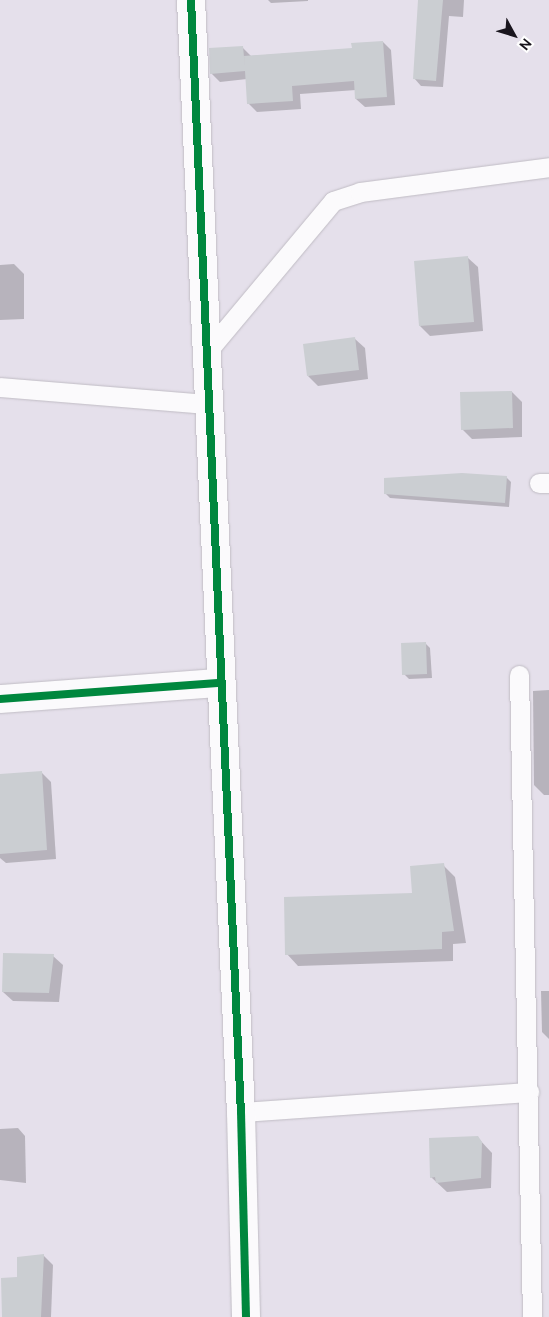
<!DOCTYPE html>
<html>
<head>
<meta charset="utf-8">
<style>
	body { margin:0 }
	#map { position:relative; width:549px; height:1317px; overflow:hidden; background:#e5e0eb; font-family:Ubuntu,sans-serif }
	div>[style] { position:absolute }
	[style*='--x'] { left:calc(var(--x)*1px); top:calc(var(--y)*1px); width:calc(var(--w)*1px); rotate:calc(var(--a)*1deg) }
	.shadow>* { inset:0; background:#0003 }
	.building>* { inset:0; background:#cbced2 }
	.roads { filter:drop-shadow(0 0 1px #c0bcc4) drop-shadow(0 0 1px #c0bcc4) }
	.service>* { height:19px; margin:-9.5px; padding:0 9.5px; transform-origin:9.5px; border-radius:9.5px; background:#fbfafc }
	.minor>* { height:28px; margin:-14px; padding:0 14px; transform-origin:14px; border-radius:14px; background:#fbfafc }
	.cycleway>* { height:8px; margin:-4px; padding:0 4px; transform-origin:4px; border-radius:4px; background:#00873e }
	span { translate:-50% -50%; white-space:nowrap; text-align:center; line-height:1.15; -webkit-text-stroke:4px #fff; paint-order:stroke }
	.north { position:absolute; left:489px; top:10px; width:50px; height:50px; -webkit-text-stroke:4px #fff; paint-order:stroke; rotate:129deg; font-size:14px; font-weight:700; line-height:20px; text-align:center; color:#19151d }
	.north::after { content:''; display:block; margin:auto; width:18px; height:22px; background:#19151d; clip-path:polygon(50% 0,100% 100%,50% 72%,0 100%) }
</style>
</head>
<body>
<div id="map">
	<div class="shadow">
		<i style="clip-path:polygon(268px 0,308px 0,308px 1px,271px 3px)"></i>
		<i style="clip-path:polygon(419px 0,464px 0,463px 17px,449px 16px,443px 87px,421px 86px,414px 78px)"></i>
		<i style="clip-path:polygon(383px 42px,391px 50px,395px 105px,365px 107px,356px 99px,356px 90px,300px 94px,301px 109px,257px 112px,248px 103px,247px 79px,220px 82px,211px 73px,242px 47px,251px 56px,353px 49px)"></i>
		<i style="clip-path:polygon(468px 258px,478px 267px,483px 331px,430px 336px,420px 326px)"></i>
		<i style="clip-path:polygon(14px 264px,24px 274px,24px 319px,0 320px,0 265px)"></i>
		<i style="clip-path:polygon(355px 339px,365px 348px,368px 379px,318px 386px,308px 376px)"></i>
		<i style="clip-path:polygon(512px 392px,522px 402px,522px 437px,472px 439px,462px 429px)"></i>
		<i style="clip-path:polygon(506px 477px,511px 482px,509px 507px,390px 498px,385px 493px)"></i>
		<i style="clip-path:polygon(425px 643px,430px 648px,432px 678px,409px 679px,404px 674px)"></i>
		<i style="clip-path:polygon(549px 690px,549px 795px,544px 795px,534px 785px,533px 691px)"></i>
		<i style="clip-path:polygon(41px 772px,51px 782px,56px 859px,6px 863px,0 858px,0 775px)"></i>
		<i style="clip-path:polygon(443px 865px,455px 877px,466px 943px,453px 944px,453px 961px,298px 966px,287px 954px,413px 894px)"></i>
		<i style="clip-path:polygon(53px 956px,63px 965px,59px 1002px,13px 1001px,3px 992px)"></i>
		<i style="clip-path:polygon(541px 991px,549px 991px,549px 1039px,542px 1032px)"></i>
		<i style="clip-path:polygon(18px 1128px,25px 1136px,26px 1183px,0 1180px,0 1129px)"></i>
		<i style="clip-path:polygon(478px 1138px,492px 1153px,491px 1188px,447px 1192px,431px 1177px)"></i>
		<i style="clip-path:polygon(43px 1255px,53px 1265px,51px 1317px,3px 1317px,19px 1278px)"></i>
	</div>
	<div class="building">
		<i style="clip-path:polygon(418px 0,443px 0,436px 81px,413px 79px)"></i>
		<i style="clip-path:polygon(383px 41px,387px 97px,355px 99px,354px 81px,292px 86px,293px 101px,247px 104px,245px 71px,210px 74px,209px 48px,243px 46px,245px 68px,244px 56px,352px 48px,351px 43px)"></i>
		<i style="clip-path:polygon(468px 256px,474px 322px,419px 326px,414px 261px)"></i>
		<i style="clip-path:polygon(355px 337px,359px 370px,307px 376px,303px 344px)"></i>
		<i style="clip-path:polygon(512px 391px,513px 428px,461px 430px,460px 392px)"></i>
		<i style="clip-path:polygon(462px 473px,507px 476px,505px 503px,384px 494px,384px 478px)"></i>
		<i style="clip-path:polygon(426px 642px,427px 674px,402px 675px,401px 643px)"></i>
		<i style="clip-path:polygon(42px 771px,47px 850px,0 854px,0 774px)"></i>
		<i style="clip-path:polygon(444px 863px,454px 931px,442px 932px,442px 949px,285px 955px,284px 897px,412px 893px,410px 866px)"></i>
		<i style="clip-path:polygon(3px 953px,54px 954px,49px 993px,2px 992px)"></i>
		<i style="clip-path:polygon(478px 1136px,482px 1142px,481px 1178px,436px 1183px,435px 1177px,430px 1178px,429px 1138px)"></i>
		<i style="clip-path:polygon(44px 1254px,41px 1317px,2px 1317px,1px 1278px,17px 1277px,17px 1257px)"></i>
	</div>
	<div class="roads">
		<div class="service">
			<i style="--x:206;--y:353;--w:198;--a:-50.1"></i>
			<i style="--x:333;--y:201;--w:28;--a:-18"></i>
			<i style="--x:360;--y:192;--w:191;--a:-7.5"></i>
			<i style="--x:0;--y:387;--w:207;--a:4.7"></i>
			<i style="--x:539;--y:483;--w:10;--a:0"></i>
			<i style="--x:519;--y:675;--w:642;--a:88.84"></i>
			<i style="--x:241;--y:1112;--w:289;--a:-4"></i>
		</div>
		<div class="minor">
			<i style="--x:191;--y:0;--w:1113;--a:87.43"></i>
			<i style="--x:241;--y:1112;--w:205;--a:88.6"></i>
			<i style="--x:0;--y:699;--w:221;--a:-4.2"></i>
		</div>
	</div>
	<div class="cycleway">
		<i style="--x:191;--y:0;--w:1113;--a:87.43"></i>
		<i style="--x:241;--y:1112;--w:205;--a:88.6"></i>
		<i style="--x:0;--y:699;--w:221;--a:-4.2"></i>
	</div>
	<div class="north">N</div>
</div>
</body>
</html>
